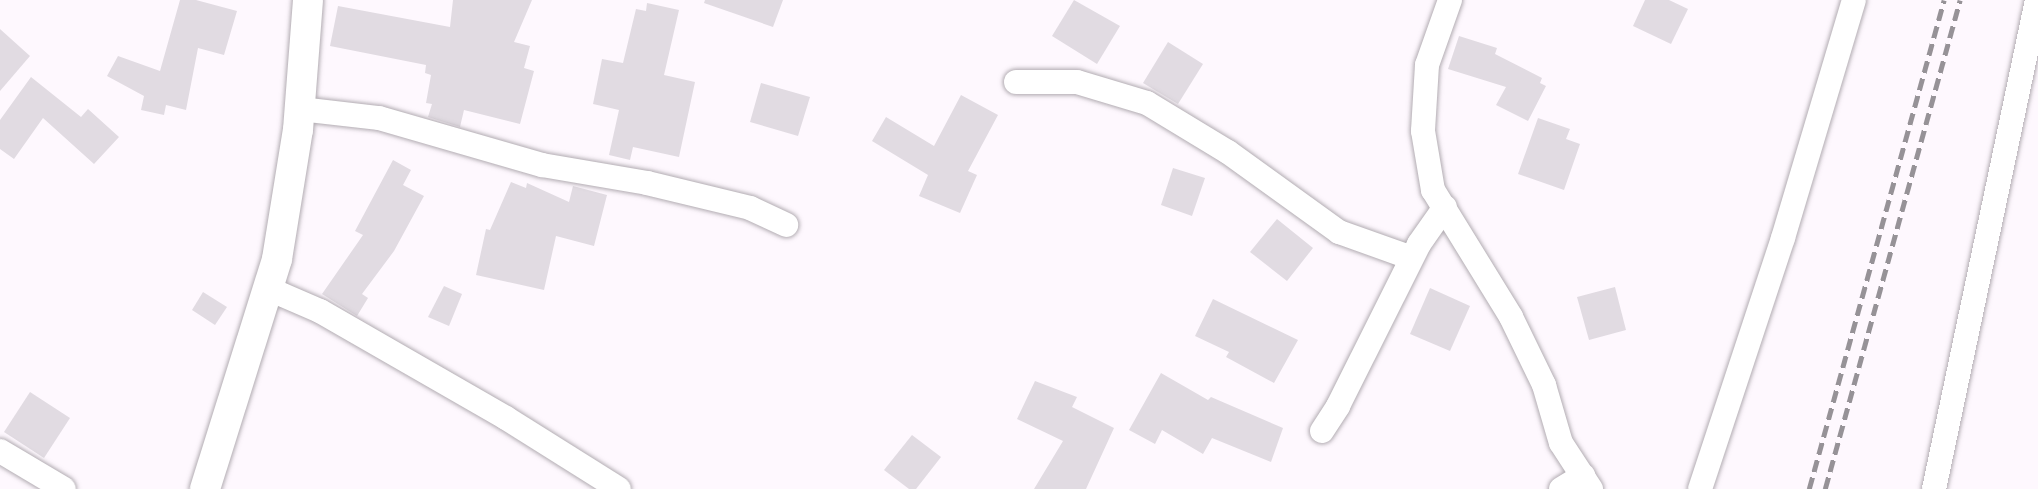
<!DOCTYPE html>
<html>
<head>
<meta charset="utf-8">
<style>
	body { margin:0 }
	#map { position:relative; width:2038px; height:489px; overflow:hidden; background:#fef8fe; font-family:Poppins,sans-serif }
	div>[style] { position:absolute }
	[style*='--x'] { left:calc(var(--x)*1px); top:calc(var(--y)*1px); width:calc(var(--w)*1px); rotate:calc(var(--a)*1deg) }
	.building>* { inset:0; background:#e1dbe2 }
	.roads { filter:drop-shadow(0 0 2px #b2acb2) drop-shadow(0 0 2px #b2acb2) }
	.minor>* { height:24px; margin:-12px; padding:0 12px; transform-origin:12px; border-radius:12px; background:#fff }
	.tertiary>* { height:30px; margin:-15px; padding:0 15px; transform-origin:15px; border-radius:15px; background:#fff }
	.rail>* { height:4.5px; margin-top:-2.25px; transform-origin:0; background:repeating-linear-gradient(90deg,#969297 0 12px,transparent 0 18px) }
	span { translate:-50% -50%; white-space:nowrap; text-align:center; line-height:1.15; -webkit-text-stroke:4.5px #fef8fe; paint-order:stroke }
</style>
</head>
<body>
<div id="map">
	<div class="building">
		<i style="clip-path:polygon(180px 0,196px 0,237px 11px,224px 55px,198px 48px,186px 110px,166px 105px,164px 115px,141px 110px,144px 96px,107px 76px,118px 56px,160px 71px)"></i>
		<i style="clip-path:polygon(453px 0,532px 0,514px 42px,530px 46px,524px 68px,534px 71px,520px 124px,464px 110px,460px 127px,428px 117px,432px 104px,426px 103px,431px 75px,425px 73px,426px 65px,330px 46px,338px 6px,450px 27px)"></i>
		<i style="clip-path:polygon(705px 0,783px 0,773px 27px,704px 3px)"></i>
		<i style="clip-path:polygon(1074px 0,1120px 26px,1097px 64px,1052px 36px)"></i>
		<i style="clip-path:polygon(1645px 0,1669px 0,1688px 9px,1671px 44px,1633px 26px)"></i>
		<i style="clip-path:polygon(647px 3px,679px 10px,664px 75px,695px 82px,679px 157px,633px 147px,630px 160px,609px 155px,619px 110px,593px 104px,602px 59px,623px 63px,636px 9px,646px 11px)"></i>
		<i style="clip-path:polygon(0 29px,30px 56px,0 91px)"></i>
		<i style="clip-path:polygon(1459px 36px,1497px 48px,1495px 54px,1542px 78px,1540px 83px,1546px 86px,1528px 121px,1496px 105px,1506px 87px,1448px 69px)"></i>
		<i style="clip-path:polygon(1168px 42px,1203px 64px,1178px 104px,1143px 83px)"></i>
		<i style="clip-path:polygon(31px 77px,81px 117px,88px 109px,119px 137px,94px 164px,43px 118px,14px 159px,0 149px,0 120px)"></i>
		<i style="clip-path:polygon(761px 83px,810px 97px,798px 136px,750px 122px)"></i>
		<i style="clip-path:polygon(961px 95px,998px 115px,968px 171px,977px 175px,960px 213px,919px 196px,928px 175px,872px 141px,886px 117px,934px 146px)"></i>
		<i style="clip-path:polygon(1538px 118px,1570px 129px,1566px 139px,1580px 144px,1564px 190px,1518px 174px)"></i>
		<i style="clip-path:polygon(393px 160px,411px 170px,403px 185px,424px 196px,394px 251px,362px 294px,368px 298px,357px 316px,322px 294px,363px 235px,355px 231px)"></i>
		<i style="clip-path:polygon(1173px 168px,1205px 178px,1192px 216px,1161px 205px)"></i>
		<i style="clip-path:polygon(511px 182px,526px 188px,527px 183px,569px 202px,573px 186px,607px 195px,594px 246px,556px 236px,544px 290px,476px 275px,486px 229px,490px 230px)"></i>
		<i style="clip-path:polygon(1277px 219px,1313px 248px,1287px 281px,1250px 252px)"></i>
		<i style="clip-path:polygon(444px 286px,462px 294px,449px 326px,428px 317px)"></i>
		<i style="clip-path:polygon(1615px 287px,1626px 330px,1589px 340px,1577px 297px)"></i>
		<i style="clip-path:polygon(1430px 288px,1470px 306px,1450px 351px,1410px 334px)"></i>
		<i style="clip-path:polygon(203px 292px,227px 307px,215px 325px,192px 310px)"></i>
		<i style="clip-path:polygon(1213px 299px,1298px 340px,1274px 383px,1226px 357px,1229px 352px,1195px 336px)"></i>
		<i style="clip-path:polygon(1161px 373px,1208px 400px,1211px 397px,1283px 428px,1271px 462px,1212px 438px,1203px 454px,1162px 430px,1155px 444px,1129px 430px)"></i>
		<i style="clip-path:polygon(1035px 381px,1077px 397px,1072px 407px,1114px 428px,1086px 489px,1034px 489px,1063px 441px,1017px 419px)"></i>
		<i style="clip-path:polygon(30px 392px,70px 418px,44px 458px,4px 432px)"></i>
		<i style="clip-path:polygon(912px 435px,941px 457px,916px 489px,909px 489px,884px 470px)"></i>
	</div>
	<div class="roads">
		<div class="minor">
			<i style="--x:1450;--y:0;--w:69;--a:109.5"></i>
			<i style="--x:1427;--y:65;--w:66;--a:93.5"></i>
			<i style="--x:1423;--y:131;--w:60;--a:80.4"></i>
			<i style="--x:1433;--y:190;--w:149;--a:58.4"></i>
			<i style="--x:1511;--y:317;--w:76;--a:64.1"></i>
			<i style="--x:1544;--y:385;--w:60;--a:73.7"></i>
			<i style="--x:1561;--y:443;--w:55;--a:56.9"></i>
			<i style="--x:1016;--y:82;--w:61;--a:0"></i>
			<i style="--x:1077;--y:82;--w:73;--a:16.7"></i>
			<i style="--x:1147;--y:103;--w:95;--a:31.2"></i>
			<i style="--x:1228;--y:152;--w:137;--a:35.8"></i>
			<i style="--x:1339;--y:232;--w:77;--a:19.6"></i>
			<i style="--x:300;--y:109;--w:80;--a:6.5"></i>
			<i style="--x:379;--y:118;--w:170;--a:16.1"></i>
			<i style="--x:542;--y:165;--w:107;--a:9.7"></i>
			<i style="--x:647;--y:183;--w:106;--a:13.6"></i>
			<i style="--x:750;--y:208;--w:40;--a:25"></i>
			<i style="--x:269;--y:289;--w:56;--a:23.3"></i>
			<i style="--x:320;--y:311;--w:215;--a:29.9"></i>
			<i style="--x:506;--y:418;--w:133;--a:32.1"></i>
			<i style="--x:1322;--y:431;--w:30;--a:-57"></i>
			<i style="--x:1338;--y:406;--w:181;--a:-63.4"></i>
			<i style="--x:1419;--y:244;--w:45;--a:-54.9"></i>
			<i style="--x:0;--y:451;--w:74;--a:30.7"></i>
			<i style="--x:1561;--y:489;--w:26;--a:-31"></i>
			<i style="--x:1700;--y:489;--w:264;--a:-71.7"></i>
			<i style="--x:1783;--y:238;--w:248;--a:-73.4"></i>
			<i style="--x:1934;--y:489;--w:500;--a:-78.1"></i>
		</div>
		<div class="tertiary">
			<i style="--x:205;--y:489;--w:241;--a:-72.6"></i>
			<i style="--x:277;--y:259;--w:131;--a:-80.8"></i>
			<i style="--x:298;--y:130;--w:130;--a:-85.6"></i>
		</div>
	</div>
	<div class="rail">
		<i style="--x:1809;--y:489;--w:507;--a:-74.57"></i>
		<i style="--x:1825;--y:489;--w:507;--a:-74.57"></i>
	</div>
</div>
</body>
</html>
